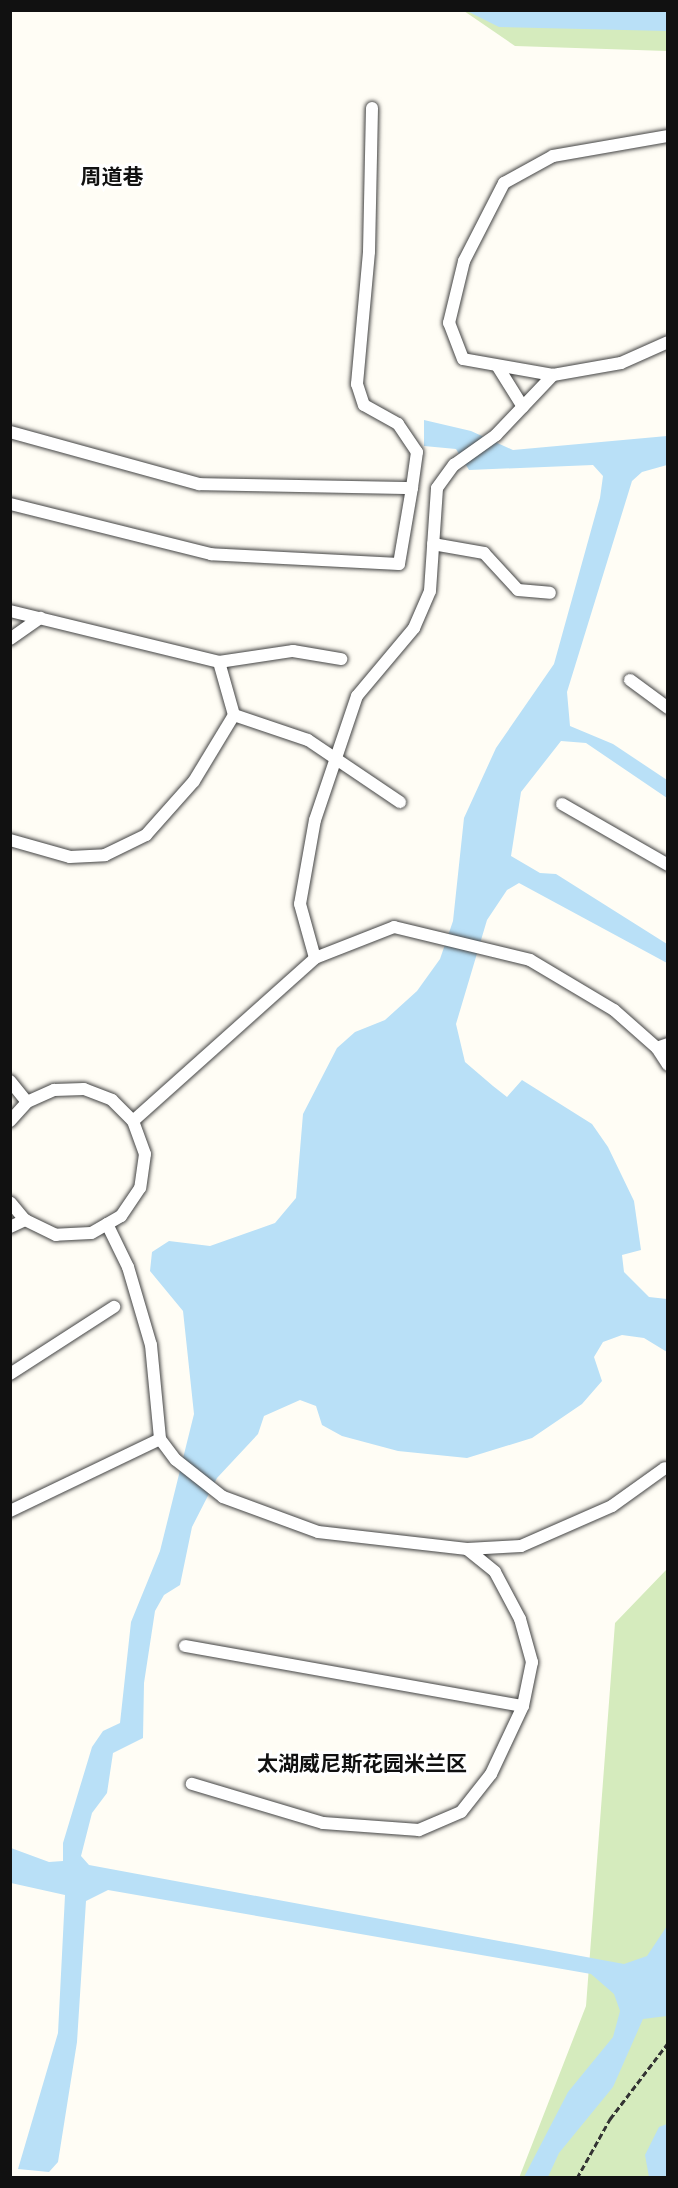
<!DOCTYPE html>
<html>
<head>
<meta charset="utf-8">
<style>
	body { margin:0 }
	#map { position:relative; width:678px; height:2188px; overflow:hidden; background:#fffdf5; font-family:Literata,"Noto Sans SC",serif }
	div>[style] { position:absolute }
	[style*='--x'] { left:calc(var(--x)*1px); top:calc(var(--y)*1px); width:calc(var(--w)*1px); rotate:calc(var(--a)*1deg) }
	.green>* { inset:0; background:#d5ebbd }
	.water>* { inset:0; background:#b9e0f7 }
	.path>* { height:3px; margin-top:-1.5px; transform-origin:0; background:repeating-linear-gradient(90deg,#333 0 6px,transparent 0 9px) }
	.roads { filter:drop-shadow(0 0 2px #444) drop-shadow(0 0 2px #444) }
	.minor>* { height:12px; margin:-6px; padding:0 6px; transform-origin:6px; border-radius:6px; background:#fff }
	span { translate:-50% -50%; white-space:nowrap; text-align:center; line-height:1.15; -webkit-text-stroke:6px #fff; paint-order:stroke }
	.neighbourhood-label { font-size:21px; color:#111; font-weight:700 }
	.frame { position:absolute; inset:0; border:12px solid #111; pointer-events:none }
</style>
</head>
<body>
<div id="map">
	<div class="green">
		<i style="clip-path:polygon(464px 11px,667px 11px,667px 51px,515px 46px)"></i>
		<i style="clip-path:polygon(667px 1569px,667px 2177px,519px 2178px,586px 2006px,615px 1623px)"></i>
	</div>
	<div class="water">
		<i style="clip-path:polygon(467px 11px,667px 11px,667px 31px,499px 27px)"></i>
		<i style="clip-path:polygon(424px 420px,471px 431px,513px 450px,667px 436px,667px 465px,642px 472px,632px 481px,567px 692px,570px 726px,613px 744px,667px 780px,667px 798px,586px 743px,561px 741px,521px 792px,511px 856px,540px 873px,556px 874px,667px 944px,667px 963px,519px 883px,507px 890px,487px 920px,456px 1024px,465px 1062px,493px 1086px,507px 1097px,522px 1080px,592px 1124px,608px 1147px,634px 1201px,641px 1250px,622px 1255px,624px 1272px,649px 1297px,667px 1299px,667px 1352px,644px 1338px,622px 1335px,603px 1342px,594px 1357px,602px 1381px,582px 1404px,532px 1438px,467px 1458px,398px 1451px,342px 1436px,322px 1425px,316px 1406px,300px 1400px,264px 1416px,258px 1434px,217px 1478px,192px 1527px,180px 1585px,164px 1595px,155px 1611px,144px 1683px,143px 1738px,113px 1753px,107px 1793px,92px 1813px,81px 1856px,89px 1865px,624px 1964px,647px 1956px,667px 1926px,667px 2016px,643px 2019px,613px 2087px,559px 2153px,548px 2177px,524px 2177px,568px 2092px,613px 2037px,620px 2011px,614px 1994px,591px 1974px,108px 1890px,86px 1901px,77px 2042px,58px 2162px,49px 2172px,18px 2169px,58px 2033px,65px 1895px,11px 1883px,11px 1848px,49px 1862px,63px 1861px,63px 1843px,92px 1747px,103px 1731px,120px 1723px,131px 1622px,160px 1551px,194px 1414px,183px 1311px,150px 1271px,152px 1252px,169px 1241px,210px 1246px,275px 1223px,296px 1198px,303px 1114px,337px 1048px,355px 1032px,385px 1020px,417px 991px,440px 959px,453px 921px,464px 818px,496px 748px,554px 664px,600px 498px,603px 476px,593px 465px,469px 470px,456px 449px,424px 446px)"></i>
		<i style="clip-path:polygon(667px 2124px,667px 2177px,649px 2177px,645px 2155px,659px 2127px)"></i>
	</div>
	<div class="path">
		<i style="--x:577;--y:2178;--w:68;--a:-60.8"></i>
		<i style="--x:610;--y:2119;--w:96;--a:-52.7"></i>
	</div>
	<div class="roads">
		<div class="minor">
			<i style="--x:372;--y:108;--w:144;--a:91.2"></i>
			<i style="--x:369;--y:252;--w:133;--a:95.2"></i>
			<i style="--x:357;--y:384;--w:22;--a:72"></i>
			<i style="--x:364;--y:405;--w:39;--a:29"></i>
			<i style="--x:398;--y:424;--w:34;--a:56"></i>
			<i style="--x:417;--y:452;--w:36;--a:98"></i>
			<i style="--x:498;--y:367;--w:47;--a:58"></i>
			<i style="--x:553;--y:375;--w:91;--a:-169.9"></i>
			<i style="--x:463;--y:359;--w:39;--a:-111"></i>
			<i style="--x:449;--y:323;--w:64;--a:-76.4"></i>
			<i style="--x:464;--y:261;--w:88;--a:-62.9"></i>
			<i style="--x:504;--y:183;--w:56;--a:-28.9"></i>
			<i style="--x:553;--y:156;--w:117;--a:-9.9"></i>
			<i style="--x:10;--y:432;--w:196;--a:15.4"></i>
			<i style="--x:199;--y:484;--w:213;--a:1.1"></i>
			<i style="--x:412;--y:488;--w:77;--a:99.7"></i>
			<i style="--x:399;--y:564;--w:188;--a:-177"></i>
			<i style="--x:211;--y:554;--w:207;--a:-166"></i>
			<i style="--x:433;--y:544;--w:52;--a:10"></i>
			<i style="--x:484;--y:553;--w:50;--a:47.4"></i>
			<i style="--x:518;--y:590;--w:32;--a:5"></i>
			<i style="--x:10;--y:611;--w:215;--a:13.7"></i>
			<i style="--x:219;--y:662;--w:55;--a:74.2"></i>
			<i style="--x:234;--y:715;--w:78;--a:18.7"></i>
			<i style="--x:308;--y:740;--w:111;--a:34"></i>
			<i style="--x:10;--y:639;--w:37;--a:-35"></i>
			<i style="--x:219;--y:662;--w:75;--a:-8.5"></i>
			<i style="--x:293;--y:651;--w:49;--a:9.5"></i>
			<i style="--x:630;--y:680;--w:47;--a:36.4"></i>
			<i style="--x:562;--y:804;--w:122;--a:29.9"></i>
			<i style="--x:10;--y:840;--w:62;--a:15.8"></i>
			<i style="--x:70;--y:857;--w:35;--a:-3"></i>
			<i style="--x:105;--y:855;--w:46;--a:-26"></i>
			<i style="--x:146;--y:835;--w:72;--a:-48.4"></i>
			<i style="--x:194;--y:781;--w:77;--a:-58.8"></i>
			<i style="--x:315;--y:958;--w:56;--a:-105.5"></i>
			<i style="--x:300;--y:904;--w:85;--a:-79.9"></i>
			<i style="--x:315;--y:820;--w:131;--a:-71.3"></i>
			<i style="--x:357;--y:696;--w:89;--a:-50"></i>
			<i style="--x:414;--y:628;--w:40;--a:-66.6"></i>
			<i style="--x:430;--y:591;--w:103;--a:-86.1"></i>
			<i style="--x:437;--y:488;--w:29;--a:-54"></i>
			<i style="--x:454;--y:465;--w:52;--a:-35.5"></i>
			<i style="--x:496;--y:435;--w:83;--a:-46.5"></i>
			<i style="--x:553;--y:375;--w:69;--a:-10"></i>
			<i style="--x:621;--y:363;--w:51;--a:-24.1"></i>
			<i style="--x:657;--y:1048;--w:20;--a:57"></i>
			<i style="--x:10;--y:1081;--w:27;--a:51"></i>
			<i style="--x:10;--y:1121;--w:25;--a:-48"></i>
			<i style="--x:27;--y:1102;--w:30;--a:-24"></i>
			<i style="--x:54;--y:1090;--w:30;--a:-2"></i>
			<i style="--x:84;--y:1089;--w:30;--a:21"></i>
			<i style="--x:112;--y:1100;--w:30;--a:45"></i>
			<i style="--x:133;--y:1121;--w:35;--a:70"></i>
			<i style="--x:145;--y:1154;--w:34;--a:98"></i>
			<i style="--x:140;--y:1188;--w:34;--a:124"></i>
			<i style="--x:121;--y:1216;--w:34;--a:150"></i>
			<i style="--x:91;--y:1233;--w:35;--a:177"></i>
			<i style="--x:56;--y:1235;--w:34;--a:-154"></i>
			<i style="--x:25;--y:1220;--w:23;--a:-130"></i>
			<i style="--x:133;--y:1121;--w:244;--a:-41.8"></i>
			<i style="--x:315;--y:958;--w:85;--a:-21.4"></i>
			<i style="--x:394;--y:927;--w:140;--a:13.6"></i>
			<i style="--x:530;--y:960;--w:98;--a:30.8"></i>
			<i style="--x:614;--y:1010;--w:57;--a:41.5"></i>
			<i style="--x:657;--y:1048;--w:12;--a:-20"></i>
			<i style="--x:107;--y:1224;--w:48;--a:64"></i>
			<i style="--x:128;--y:1267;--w:81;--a:73.6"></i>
			<i style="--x:151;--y:1345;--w:94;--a:84.5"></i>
			<i style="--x:160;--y:1439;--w:26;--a:53"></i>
			<i style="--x:176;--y:1460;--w:60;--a:38.2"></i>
			<i style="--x:223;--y:1497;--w:101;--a:20.2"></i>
			<i style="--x:318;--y:1532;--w:150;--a:6.5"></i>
			<i style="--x:467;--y:1549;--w:36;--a:39"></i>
			<i style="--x:495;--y:1572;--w:53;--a:62"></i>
			<i style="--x:520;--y:1619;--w:45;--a:74.4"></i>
			<i style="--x:532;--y:1662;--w:45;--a:101.6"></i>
			<i style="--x:523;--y:1706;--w:75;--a:115.2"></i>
			<i style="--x:491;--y:1774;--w:48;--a:128.3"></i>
			<i style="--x:461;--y:1812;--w:46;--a:156.8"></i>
			<i style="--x:419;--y:1830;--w:96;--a:-175.8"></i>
			<i style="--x:323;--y:1823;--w:137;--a:-163.4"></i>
			<i style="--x:10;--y:1227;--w:17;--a:-25"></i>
			<i style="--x:10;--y:1374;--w:124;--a:-32.8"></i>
			<i style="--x:10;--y:1511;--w:166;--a:-25.6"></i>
			<i style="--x:467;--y:1549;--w:54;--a:-3.2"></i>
			<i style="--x:521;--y:1546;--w:99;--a:-23.7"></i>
			<i style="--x:612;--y:1506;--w:65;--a:-35.6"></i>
			<i style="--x:185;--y:1646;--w:343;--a:10.1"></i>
		</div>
	</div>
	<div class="neighbourhood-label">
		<span style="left:112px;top:175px">周道巷</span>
		<span style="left:362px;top:1762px">太湖威尼斯花园米兰区</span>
	</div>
	<div class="frame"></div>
</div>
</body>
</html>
